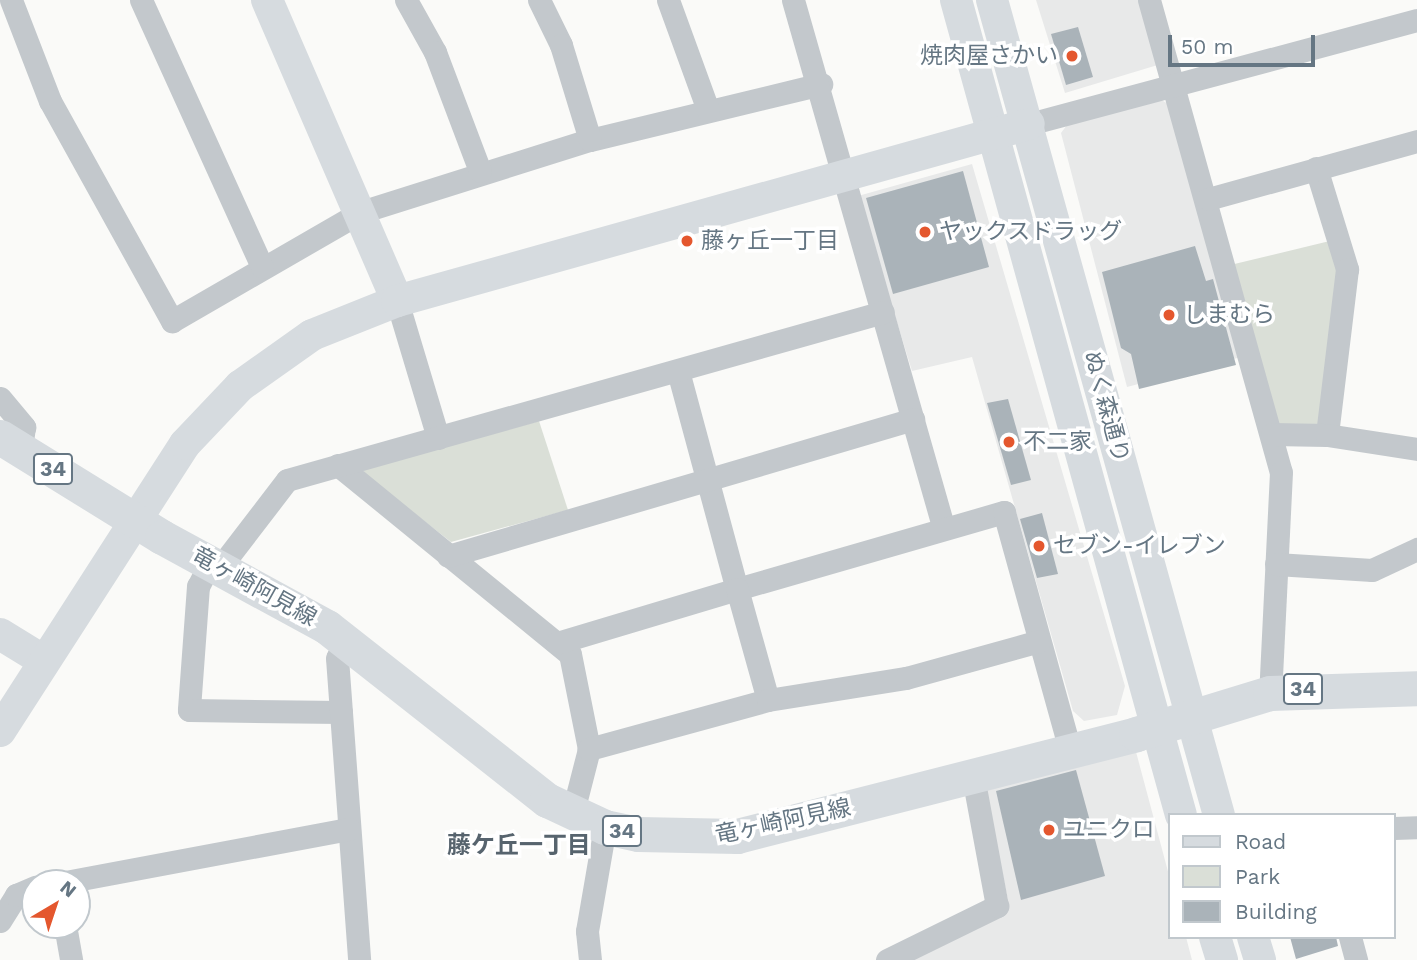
<!DOCTYPE html>
<html>
<head>
<meta charset="utf-8">
<style>
	body { margin:0 }
	#map { position:relative; width:1417px; height:960px; overflow:hidden; background:#fafaf8; font-family:"Work Sans","Noto Sans JP",sans-serif }
	div>[style] { position:absolute }
	[style*='--x'] { left:calc(var(--x)*1px); top:calc(var(--y)*1px); width:calc(var(--w)*1px); rotate:calc(var(--a)*1deg) }
	.built>* { inset:0; background:#e8e9e9 }
	.green>* { inset:0; background:#dadfd7 }
	.building>* { inset:0; background:#aab3b9 }
	.street>* { height:23px; margin:-11.5px; padding:0 11.5px; transform-origin:11.5px; border-radius:11.5px; background:#c3c8cc }
	.secondary>* { height:32px; margin:-16px; padding:0 16px; transform-origin:16px; border-radius:16px; background:#d6dbdf }
	.primary>* { height:35px; margin:-17.5px; padding:0 17.5px; transform-origin:17.5px; border-radius:17.5px; background:#d6dbdf }
	.dots>* { width:19px; height:19px; translate:-50% -50%; box-sizing:border-box; border:4px solid #fff; border-radius:50% }
	span { translate:-50% -50%; white-space:nowrap; text-align:center; line-height:1.15; -webkit-text-stroke:7px #fff; paint-order:stroke }
	.shield-label span { padding:2px 5px; background:#fff; border:2px solid; border-radius:5px; -webkit-text-stroke-width:0 }
	.shield-label { font-size:21px; color:#657683; font-weight:700 }
	.poi-label { font-size:23px; color:#657683 }
	.right { translate:-100% -50%; text-align:right }
	.left { translate:0 -50%; text-align:left }
	.street-label { font-size:23px; color:#657683 }
	.neighbourhood-label { font-size:24px; color:#57646e; font-weight:700 }
	.legend { position:absolute; left:1168px; top:813px; width:228px; height:126px; box-sizing:border-box; background:#fff; border:2px solid #c1c8cd; margin:0; padding:9px 12px; list-style:none; font-size:21px; color:#657683 }
	.legend li { display:flex; align-items:center; gap:14px; height:35px }
	.legend b { width:35px; border:2px solid #c1c8cd }
	.north { position:absolute; left:21px; top:869px; width:70px; height:70px; box-sizing:border-box; background:#fff; border:2px solid #c1c8cd; border-radius:50%; rotate:39deg; font-size:19px; font-weight:700; line-height:28px; text-align:center; color:#657683 }
	.north::after { content:''; display:block; margin:auto; width:24px; height:32px; background:#e4572e; clip-path:polygon(50% 0,100% 100%,50% 72%,0 100%) }
	.scale { position:absolute; left:1168px; top:35px; width:147px; height:32px; box-sizing:border-box; border:4px solid #657683; border-top:0; padding-left:9px; font-size:21px; line-height:24px; white-space:nowrap; color:#657683; -webkit-text-stroke:5px #fff; paint-order:stroke }
</style>
</head>
<body>
<div id="map">
	<div class="built">
		<i style="clip-path:polygon(1036px 0,1142px 0,1161px 64px,1065px 93px)"></i>
		<i style="clip-path:polygon(1158px 98px,1170px 105px,1241px 357px,1127px 387px,1061px 133px,1067px 125px)"></i>
		<i style="clip-path:polygon(972px 164px,1125px 686px,1117px 715px,1084px 721px,1073px 711px,972px 357px,912px 371px,858px 196px)"></i>
		<i style="clip-path:polygon(1135px 748px,1170px 879px,1170px 937px,1186px 937px,1192px 960px,892px 960px,1009px 905px,984px 784px)"></i>
	</div>
	<div class="green">
		<i style="clip-path:polygon(1338px 239px,1327px 435px,1272px 434px,1226px 266px)"></i>
		<i style="clip-path:polygon(539px 421px,568px 510px,451px 542px,364px 474px,364px 469px)"></i>
	</div>
	<div class="building">
		<i style="clip-path:polygon(1078px 27px,1093px 77px,1066px 85px,1051px 34px)"></i>
		<i style="clip-path:polygon(963px 171px,989px 267px,893px 294px,866px 198px)"></i>
		<i style="clip-path:polygon(1195px 246px,1206px 281px,1213px 279px,1236px 365px,1139px 389px,1131px 354px,1121px 348px,1102px 272px)"></i>
		<i style="clip-path:polygon(1008px 399px,1031px 480px,1011px 485px,987px 403px)"></i>
		<i style="clip-path:polygon(1042px 513px,1058px 574px,1037px 578px,1020px 519px)"></i>
		<i style="clip-path:polygon(1076px 770px,1105px 876px,1021px 900px,996px 791px)"></i>
		<i style="clip-path:polygon(1290px 937px,1336px 937px,1338px 946px,1296px 959px)"></i>
	</div>
	<div class="street">
		<i style="--x:11;--y:0;--w:108;--a:68.9"></i>
		<i style="--x:50;--y:101;--w:252;--a:61"></i>
		<i style="--x:172;--y:321;--w:218;--a:-30"></i>
		<i style="--x:361;--y:212;--w:240;--a:-17.5"></i>
		<i style="--x:590;--y:140;--w:238;--a:-13.6"></i>
		<i style="--x:141;--y:0;--w:293;--a:65.6"></i>
		<i style="--x:406;--y:0;--w:60;--a:60.9"></i>
		<i style="--x:435;--y:52;--w:127;--a:69.3"></i>
		<i style="--x:539;--y:0;--w:50;--a:63.9"></i>
		<i style="--x:561;--y:45;--w:99;--a:73"></i>
		<i style="--x:668;--y:0;--w:117;--a:70"></i>
		<i style="--x:793;--y:0;--w:547;--a:74.08"></i>
		<i style="--x:1149;--y:0;--w:490;--a:74.4"></i>
		<i style="--x:1281;--y:472;--w:221;--a:92.8"></i>
		<i style="--x:1029;--y:124;--w:402;--a:-15"></i>
		<i style="--x:1316;--y:168;--w:106;--a:72.9"></i>
		<i style="--x:1347;--y:269;--w:167;--a:96.9"></i>
		<i style="--x:1208;--y:199;--w:217;--a:-15.5"></i>
		<i style="--x:397;--y:301;--w:143;--a:73.3"></i>
		<i style="--x:678;--y:371;--w:226;--a:74.9"></i>
		<i style="--x:737;--y:589;--w:278;--a:-16.1"></i>
		<i style="--x:1004;--y:512;--w:247;--a:74.5"></i>
		<i style="--x:0;--y:398;--w:38;--a:50"></i>
		<i style="--x:24;--y:427;--w:22;--a:98"></i>
		<i style="--x:1272;--y:434;--w:55;--a:1"></i>
		<i style="--x:1327;--y:435;--w:91;--a:8.8"></i>
		<i style="--x:338;--y:465;--w:299;--a:39.2"></i>
		<i style="--x:570;--y:654;--w:97;--a:78.7"></i>
		<i style="--x:589;--y:749;--w:68;--a:104.4"></i>
		<i style="--x:448;--y:556;--w:485;--a:-16.4"></i>
		<i style="--x:211;--y:561;--w:28;--a:117"></i>
		<i style="--x:198;--y:586;--w:124;--a:94.2"></i>
		<i style="--x:189;--y:710;--w:152;--a:0.8"></i>
		<i style="--x:1276;--y:564;--w:96;--a:3.6"></i>
		<i style="--x:1372;--y:570;--w:50;--a:-25"></i>
		<i style="--x:221;--y:566;--w:108;--a:-52.5"></i>
		<i style="--x:287;--y:480;--w:619;--a:-15.74"></i>
		<i style="--x:346;--y:639;--w:21;--a:115"></i>
		<i style="--x:337;--y:658;--w:303;--a:85.8"></i>
		<i style="--x:557;--y:643;--w:188;--a:-16.7"></i>
		<i style="--x:737;--y:589;--w:115;--a:74.4"></i>
		<i style="--x:768;--y:700;--w:186;--a:164.7"></i>
		<i style="--x:768;--y:700;--w:140;--a:-9.1"></i>
		<i style="--x:906;--y:678;--w:138;--a:-15.5"></i>
		<i style="--x:1394;--y:828;--w:23;--a:-2"></i>
		<i style="--x:60;--y:883;--w:294;--a:-10.6"></i>
		<i style="--x:0;--y:921;--w:31;--a:-58"></i>
		<i style="--x:16;--y:895;--w:21;--a:-23"></i>
		<i style="--x:65;--y:925;--w:36;--a:80"></i>
		<i style="--x:1350;--y:937;--w:24;--a:75"></i>
		<i style="--x:590;--y:960;--w:29;--a:-96"></i>
		<i style="--x:587;--y:931;--w:106;--a:-80.2"></i>
		<i style="--x:887;--y:960;--w:123;--a:-26.1"></i>
		<i style="--x:997;--y:906;--w:132;--a:-100.5"></i>
	</div>
	<div class="secondary">
		<i style="--x:267;--y:0;--w:328;--a:66.6"></i>
		<i style="--x:956;--y:0;--w:845;--a:74.57"></i>
		<i style="--x:992;--y:0;--w:846;--a:74.44"></i>
		<i style="--x:0;--y:634;--w:52;--a:31.5"></i>
		<i style="--x:0;--y:731;--w:341;--a:-57.2"></i>
		<i style="--x:185;--y:444;--w:80;--a:-46.5"></i>
		<i style="--x:240;--y:386;--w:88;--a:-35.3"></i>
		<i style="--x:312;--y:335;--w:92;--a:-21.8"></i>
		<i style="--x:397;--y:301;--w:656;--a:-15.65"></i>
		<i style="--x:1215;--y:937;--w:24;--a:73"></i>
		<i style="--x:1253;--y:937;--w:24;--a:73"></i>
	</div>
	<div class="primary">
		<i style="--x:0;--y:437;--w:190;--a:31.7"></i>
		<i style="--x:162;--y:537;--w:188;--a:28.6"></i>
		<i style="--x:327;--y:627;--w:280;--a:38.2"></i>
		<i style="--x:547;--y:800;--w:64;--a:25"></i>
		<i style="--x:605;--y:827;--w:34;--a:12"></i>
		<i style="--x:638;--y:834;--w:99;--a:1.2"></i>
		<i style="--x:737;--y:836;--w:412;--a:-14.3"></i>
		<i style="--x:1136;--y:734;--w:140;--a:-17"></i>
		<i style="--x:1270;--y:693;--w:147;--a:-1.9"></i>
	</div>
	<div class="dots">
		<i style="left:1072px;top:56px;background:#e4572e"></i>
		<i style="left:925px;top:232px;background:#e4572e"></i>
		<i style="left:687px;top:241px;background:#e4572e"></i>
		<i style="left:1169px;top:315px;background:#e4572e"></i>
		<i style="left:1009px;top:442px;background:#e4572e"></i>
		<i style="left:1039px;top:546px;background:#e4572e"></i>
		<i style="left:1049px;top:830px;background:#e4572e"></i>
	</div>
	<div class="shield-label">
		<span style="left:53px;top:469px">34</span>
		<span style="left:1303px;top:689px">34</span>
		<span style="left:622px;top:831px">34</span>
	</div>
	<div class="poi-label">
		<span class="right" style="left:1058px;top:56px">焼肉屋さかい</span>
		<span class="left" style="left:939px;top:232px">ヤックスドラッグ</span>
		<span class="left" style="left:701px;top:241px">藤ヶ丘一丁目</span>
		<span class="left" style="left:1183px;top:315px">しまむら</span>
		<span class="left" style="left:1023px;top:442px">不二家</span>
		<span class="left" style="left:1053px;top:546px">セブン-イレブン</span>
		<span class="left" style="left:1063px;top:830px">ユニクロ</span>
	</div>
	<div class="street-label">
		<span style="left:1106px;top:407px;rotate:75deg">ぬく森通り</span>
		<span style="left:254px;top:587px;rotate:29deg">竜ヶ崎阿見線</span>
		<span style="left:783px;top:822px;rotate:-12deg">竜ヶ崎阿見線</span>
	</div>
	<div class="neighbourhood-label">
		<span style="left:519px;top:846px">藤ケ丘一丁目</span>
	</div>
	<ul class="legend">
	<li><b style="height:9px;background:#d6dbdf"></b>Road</li>
	<li><b style="height:19px;background:#dadfd7"></b>Park</li>
	<li><b style="height:19px;background:#aab3b9"></b>Building</li>
	</ul>
	<div class="north">N</div>
	<div class="scale">50 m</div>
</div>
</body>
</html>
